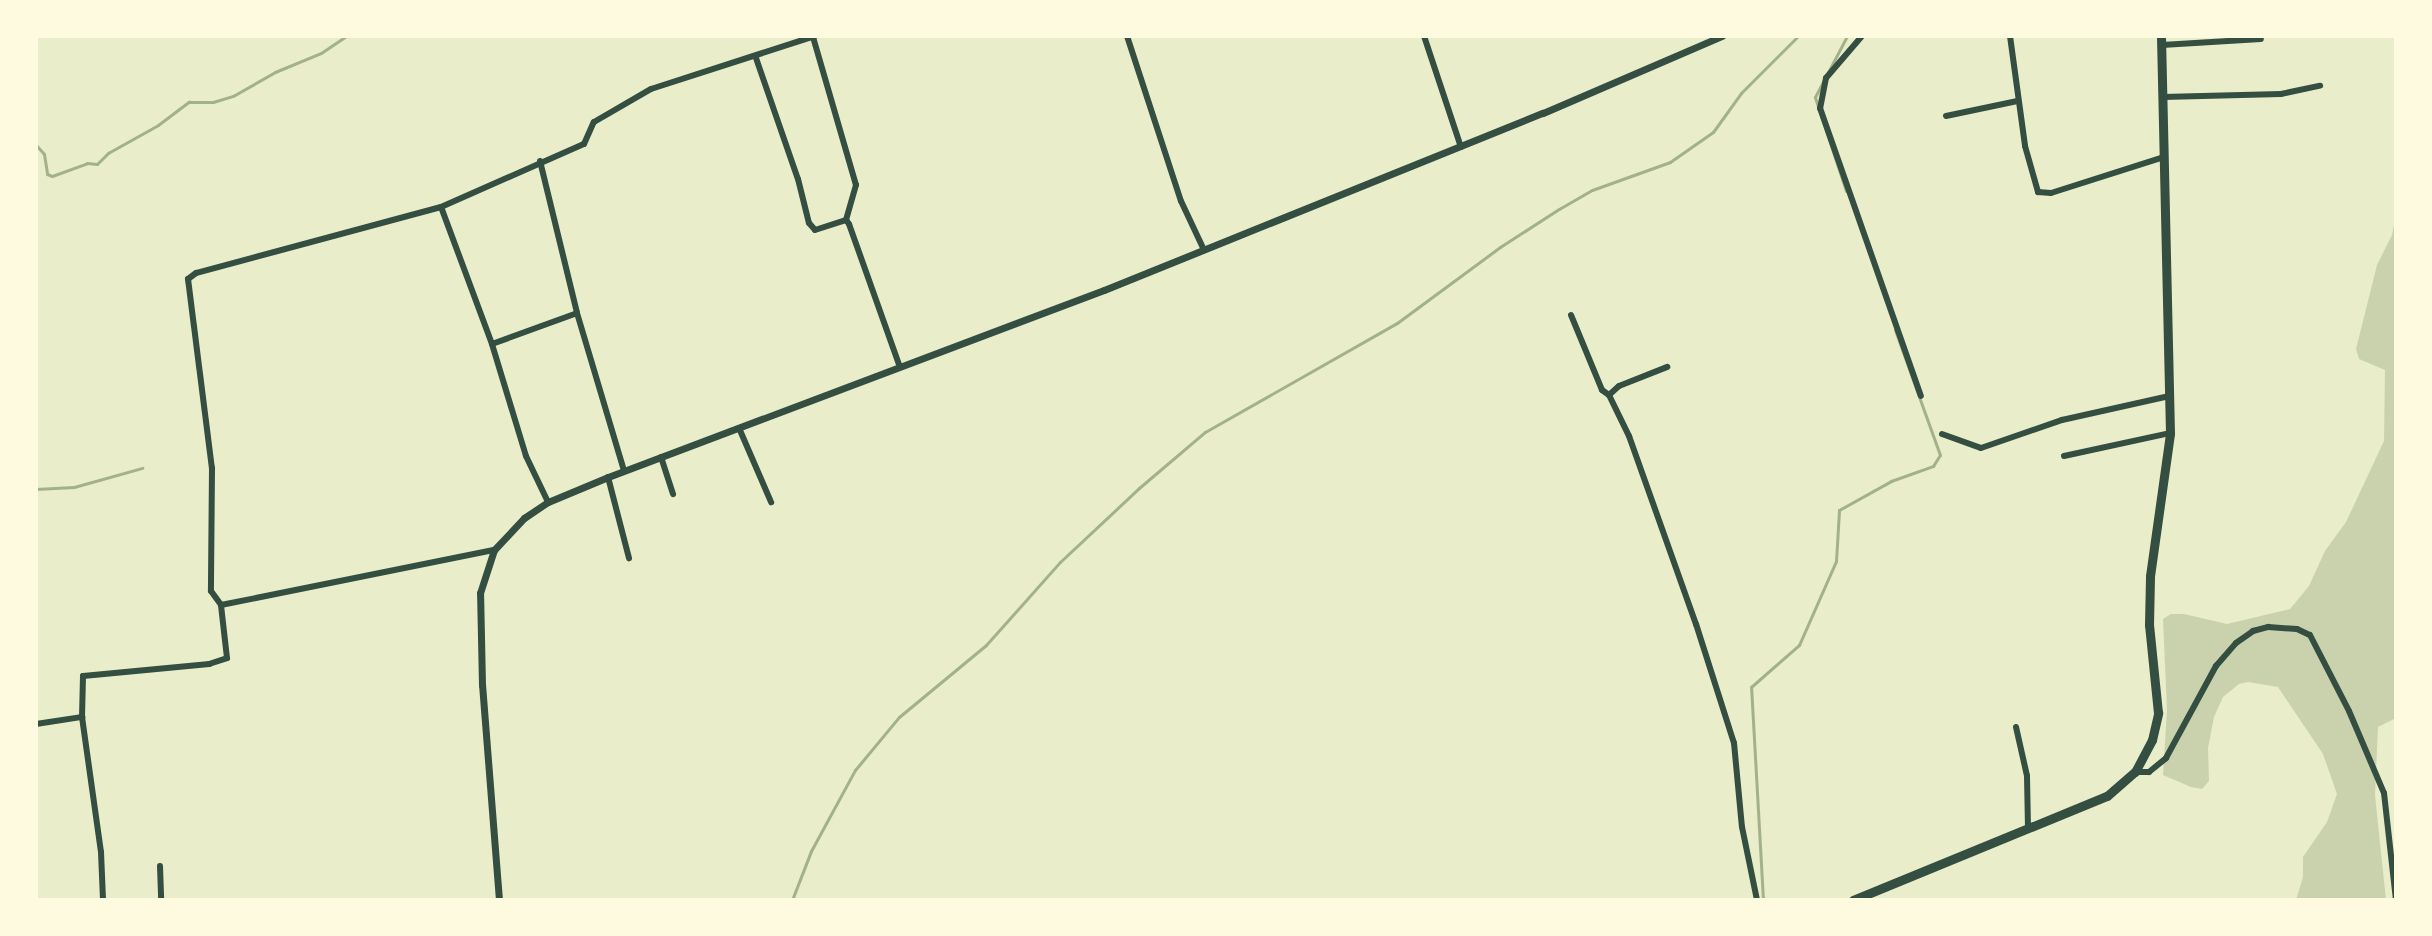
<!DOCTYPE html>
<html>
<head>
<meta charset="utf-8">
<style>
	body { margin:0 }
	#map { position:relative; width:2432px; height:936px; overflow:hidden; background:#e9edc9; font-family:"DM Sans",sans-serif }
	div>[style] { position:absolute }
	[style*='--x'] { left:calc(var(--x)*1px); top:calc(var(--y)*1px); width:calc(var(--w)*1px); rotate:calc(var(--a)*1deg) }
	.green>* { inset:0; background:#cad2ad }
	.stream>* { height:3px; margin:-1.5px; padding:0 1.5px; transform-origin:1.5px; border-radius:1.5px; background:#a3b18a }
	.minor>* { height:6px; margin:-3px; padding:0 3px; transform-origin:3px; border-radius:3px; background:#344e41 }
	.tertiary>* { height:7px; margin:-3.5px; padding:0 3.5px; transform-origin:3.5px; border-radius:3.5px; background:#344e41 }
	.primary>* { height:9px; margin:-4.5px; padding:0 4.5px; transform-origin:4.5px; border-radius:4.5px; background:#344e41 }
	span { translate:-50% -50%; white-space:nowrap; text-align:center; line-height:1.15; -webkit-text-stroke:7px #fefae0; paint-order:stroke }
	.frame { position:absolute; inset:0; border:38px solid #fefae0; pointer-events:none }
</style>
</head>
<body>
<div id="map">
	<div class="green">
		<i style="clip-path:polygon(2396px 216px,2396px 718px,2378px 727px,2375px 795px,2386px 900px,2296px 900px,2303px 877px,2303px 857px,2327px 822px,2337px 794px,2323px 754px,2278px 687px,2248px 682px,2239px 684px,2223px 697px,2214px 717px,2208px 748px,2209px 781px,2202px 789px,2191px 787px,2163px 775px,2167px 710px,2163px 619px,2171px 614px,2184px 614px,2227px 624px,2290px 609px,2309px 586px,2325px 551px,2346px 522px,2384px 441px,2385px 370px,2359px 359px,2356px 349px,2377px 265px,2392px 235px)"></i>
	</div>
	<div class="stream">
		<i style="--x:36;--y:145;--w:12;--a:48"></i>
		<i style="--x:44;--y:154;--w:20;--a:81"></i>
		<i style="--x:47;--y:174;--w:5;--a:22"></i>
		<i style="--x:52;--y:176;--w:37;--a:-20"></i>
		<i style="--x:87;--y:163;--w:10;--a:6"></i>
		<i style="--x:97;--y:164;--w:16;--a:-45"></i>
		<i style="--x:108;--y:153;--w:57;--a:-29.2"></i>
		<i style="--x:158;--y:125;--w:39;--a:-37"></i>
		<i style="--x:189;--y:102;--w:24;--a:0"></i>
		<i style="--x:213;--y:102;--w:21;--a:-17"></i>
		<i style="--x:233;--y:96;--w:48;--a:-29.7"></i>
		<i style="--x:275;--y:72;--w:50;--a:-22.4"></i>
		<i style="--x:321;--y:53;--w:30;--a:-34"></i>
		<i style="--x:1846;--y:191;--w:99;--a:-108.3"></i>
		<i style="--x:1815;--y:97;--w:69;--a:-62.3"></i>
		<i style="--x:36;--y:489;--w:38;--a:-3"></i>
		<i style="--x:74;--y:487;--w:71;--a:-15.6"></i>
		<i style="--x:792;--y:900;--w:53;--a:-68.8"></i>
		<i style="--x:811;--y:851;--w:92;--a:-61.5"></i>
		<i style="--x:855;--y:770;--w:69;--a:-50.3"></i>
		<i style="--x:899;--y:717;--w:113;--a:-39.6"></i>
		<i style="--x:986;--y:645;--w:111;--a:-48.3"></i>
		<i style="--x:1060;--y:562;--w:108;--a:-43.1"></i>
		<i style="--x:1139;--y:488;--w:87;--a:-40.3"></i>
		<i style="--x:1205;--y:432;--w:221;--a:-29.6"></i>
		<i style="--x:1397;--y:323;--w:128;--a:-36.4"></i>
		<i style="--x:1500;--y:247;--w:70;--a:-32.8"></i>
		<i style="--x:1559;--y:209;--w:38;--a:-30"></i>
		<i style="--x:1592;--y:190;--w:83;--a:-19.7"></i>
		<i style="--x:1670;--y:162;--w:52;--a:-34.9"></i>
		<i style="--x:1713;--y:132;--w:48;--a:-54.3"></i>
		<i style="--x:1741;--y:93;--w:81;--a:-45"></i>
		<i style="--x:1763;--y:900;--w:213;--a:-93.2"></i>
		<i style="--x:1751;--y:687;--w:64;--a:-41.2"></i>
		<i style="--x:1799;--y:645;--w:92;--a:-66.2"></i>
		<i style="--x:1836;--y:561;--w:51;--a:-86.6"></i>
		<i style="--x:1839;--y:510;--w:60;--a:-29.1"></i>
		<i style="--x:1891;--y:481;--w:45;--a:-19.7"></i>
		<i style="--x:1933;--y:466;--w:13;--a:-58"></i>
		<i style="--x:1940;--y:455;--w:133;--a:-109.8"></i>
	</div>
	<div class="minor">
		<i style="--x:1127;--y:36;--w:174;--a:71.9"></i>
		<i style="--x:1181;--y:201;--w:52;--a:64.9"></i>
		<i style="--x:1424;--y:36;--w:117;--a:71.6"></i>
		<i style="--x:1862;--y:36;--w:55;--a:130.6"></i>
		<i style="--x:1826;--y:78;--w:31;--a:101"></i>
		<i style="--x:1820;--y:108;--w:305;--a:70.7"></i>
		<i style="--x:2010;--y:36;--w:111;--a:82.2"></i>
		<i style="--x:2025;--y:146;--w:48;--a:74.2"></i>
		<i style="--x:2038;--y:192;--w:13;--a:4"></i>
		<i style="--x:2051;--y:193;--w:119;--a:-17.7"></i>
		<i style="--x:813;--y:37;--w:154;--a:73.8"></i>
		<i style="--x:856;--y:185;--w:36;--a:106"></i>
		<i style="--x:2162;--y:45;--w:99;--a:-3.5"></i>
		<i style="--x:756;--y:58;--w:128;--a:70.9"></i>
		<i style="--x:798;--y:179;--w:45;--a:76"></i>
		<i style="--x:809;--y:223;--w:9;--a:49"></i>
		<i style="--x:815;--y:230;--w:33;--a:-18"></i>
		<i style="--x:846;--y:220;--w:5;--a:53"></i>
		<i style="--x:849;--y:224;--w:152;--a:70.4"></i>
		<i style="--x:2163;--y:97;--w:118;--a:-1.5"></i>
		<i style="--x:2281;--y:94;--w:40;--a:-12"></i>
		<i style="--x:1946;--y:116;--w:73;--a:-11.9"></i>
		<i style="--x:540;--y:161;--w:156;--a:76.3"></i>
		<i style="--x:577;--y:313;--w:165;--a:73.4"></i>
		<i style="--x:441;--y:207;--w:254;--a:164.9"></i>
		<i style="--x:196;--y:273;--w:10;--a:143"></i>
		<i style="--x:188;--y:279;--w:191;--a:82.8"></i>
		<i style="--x:212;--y:468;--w:123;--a:90.5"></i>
		<i style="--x:211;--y:591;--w:17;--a:54"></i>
		<i style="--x:221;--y:605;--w:278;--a:-11.4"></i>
		<i style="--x:1571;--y:315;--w:81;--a:67.5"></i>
		<i style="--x:1602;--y:390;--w:9;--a:36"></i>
		<i style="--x:1609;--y:395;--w:46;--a:64"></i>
		<i style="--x:1629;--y:436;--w:200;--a:70.4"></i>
		<i style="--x:1696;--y:624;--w:125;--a:72.3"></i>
		<i style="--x:1734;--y:743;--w:84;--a:84.6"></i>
		<i style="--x:1742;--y:827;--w:75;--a:78.4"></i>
		<i style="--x:492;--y:344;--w:90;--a:-20"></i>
		<i style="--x:1609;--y:395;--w:13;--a:-42"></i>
		<i style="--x:1619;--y:386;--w:52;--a:-21.6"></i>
		<i style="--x:739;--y:428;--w:81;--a:66.6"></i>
		<i style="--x:1942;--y:434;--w:41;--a:19.7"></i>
		<i style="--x:1981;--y:448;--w:86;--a:-19.1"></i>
		<i style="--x:2062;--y:420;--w:110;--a:-12.6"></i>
		<i style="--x:2064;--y:456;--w:108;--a:-12.2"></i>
		<i style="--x:661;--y:457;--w:39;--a:72"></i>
		<i style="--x:608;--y:477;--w:84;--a:75.5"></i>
		<i style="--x:548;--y:502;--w:51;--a:-115.6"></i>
		<i style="--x:526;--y:456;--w:117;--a:-106.9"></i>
		<i style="--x:492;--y:344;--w:146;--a:-110.4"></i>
		<i style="--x:441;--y:207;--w:156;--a:-23.8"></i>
		<i style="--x:584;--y:144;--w:24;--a:-66"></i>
		<i style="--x:594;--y:122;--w:66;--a:-30.1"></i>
		<i style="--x:651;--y:89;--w:172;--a:-17.9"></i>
		<i style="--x:82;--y:717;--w:41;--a:-88.6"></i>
		<i style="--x:83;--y:676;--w:127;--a:-5.4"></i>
		<i style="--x:209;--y:664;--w:19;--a:-18"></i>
		<i style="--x:227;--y:658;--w:53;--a:-96.5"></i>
		<i style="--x:36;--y:724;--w:47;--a:-8.7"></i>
		<i style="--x:82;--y:717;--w:136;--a:82"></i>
		<i style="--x:101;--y:852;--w:48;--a:87.6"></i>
		<i style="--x:2016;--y:727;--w:50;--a:77.3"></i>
		<i style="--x:2027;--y:776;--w:54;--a:88.9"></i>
		<i style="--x:2135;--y:772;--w:14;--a:0"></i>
		<i style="--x:2149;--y:772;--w:22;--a:-39"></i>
		<i style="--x:2166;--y:758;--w:105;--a:-61.5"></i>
		<i style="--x:2216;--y:666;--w:30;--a:-49"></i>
		<i style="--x:2236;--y:643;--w:21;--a:-35"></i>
		<i style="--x:2253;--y:631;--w:16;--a:-15"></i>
		<i style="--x:2268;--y:627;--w:29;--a:4"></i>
		<i style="--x:2297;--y:629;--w:14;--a:25"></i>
		<i style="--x:2310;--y:635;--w:85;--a:62.8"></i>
		<i style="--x:2349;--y:711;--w:89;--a:66.9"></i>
		<i style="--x:2384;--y:793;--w:108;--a:83.6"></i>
		<i style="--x:160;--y:866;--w:34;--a:88"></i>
	</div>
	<div class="tertiary">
		<i style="--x:499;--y:900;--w:216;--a:-94.5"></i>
		<i style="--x:482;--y:685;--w:92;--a:-91.2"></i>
		<i style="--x:480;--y:593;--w:45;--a:-72"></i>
		<i style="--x:494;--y:550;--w:44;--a:-46.8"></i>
		<i style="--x:524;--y:518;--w:29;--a:-34"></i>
		<i style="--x:548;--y:502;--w:65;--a:-22.6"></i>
		<i style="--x:608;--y:477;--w:530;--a:-20.66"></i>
		<i style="--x:1104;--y:290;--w:473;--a:-22"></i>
		<i style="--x:1543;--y:113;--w:195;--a:-23.3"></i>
	</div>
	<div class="primary">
		<i style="--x:1853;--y:900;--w:274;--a:-22.3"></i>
		<i style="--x:2107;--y:796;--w:37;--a:-41"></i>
		<i style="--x:2135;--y:772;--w:36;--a:-62"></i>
		<i style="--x:2152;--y:740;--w:28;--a:-77"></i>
		<i style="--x:2158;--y:713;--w:88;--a:-95.8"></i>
		<i style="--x:2149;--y:625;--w:49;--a:-88.8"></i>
		<i style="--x:2150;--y:576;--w:144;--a:-82"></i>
		<i style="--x:2170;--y:433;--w:397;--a:-91.3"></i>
	</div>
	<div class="frame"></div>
</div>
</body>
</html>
